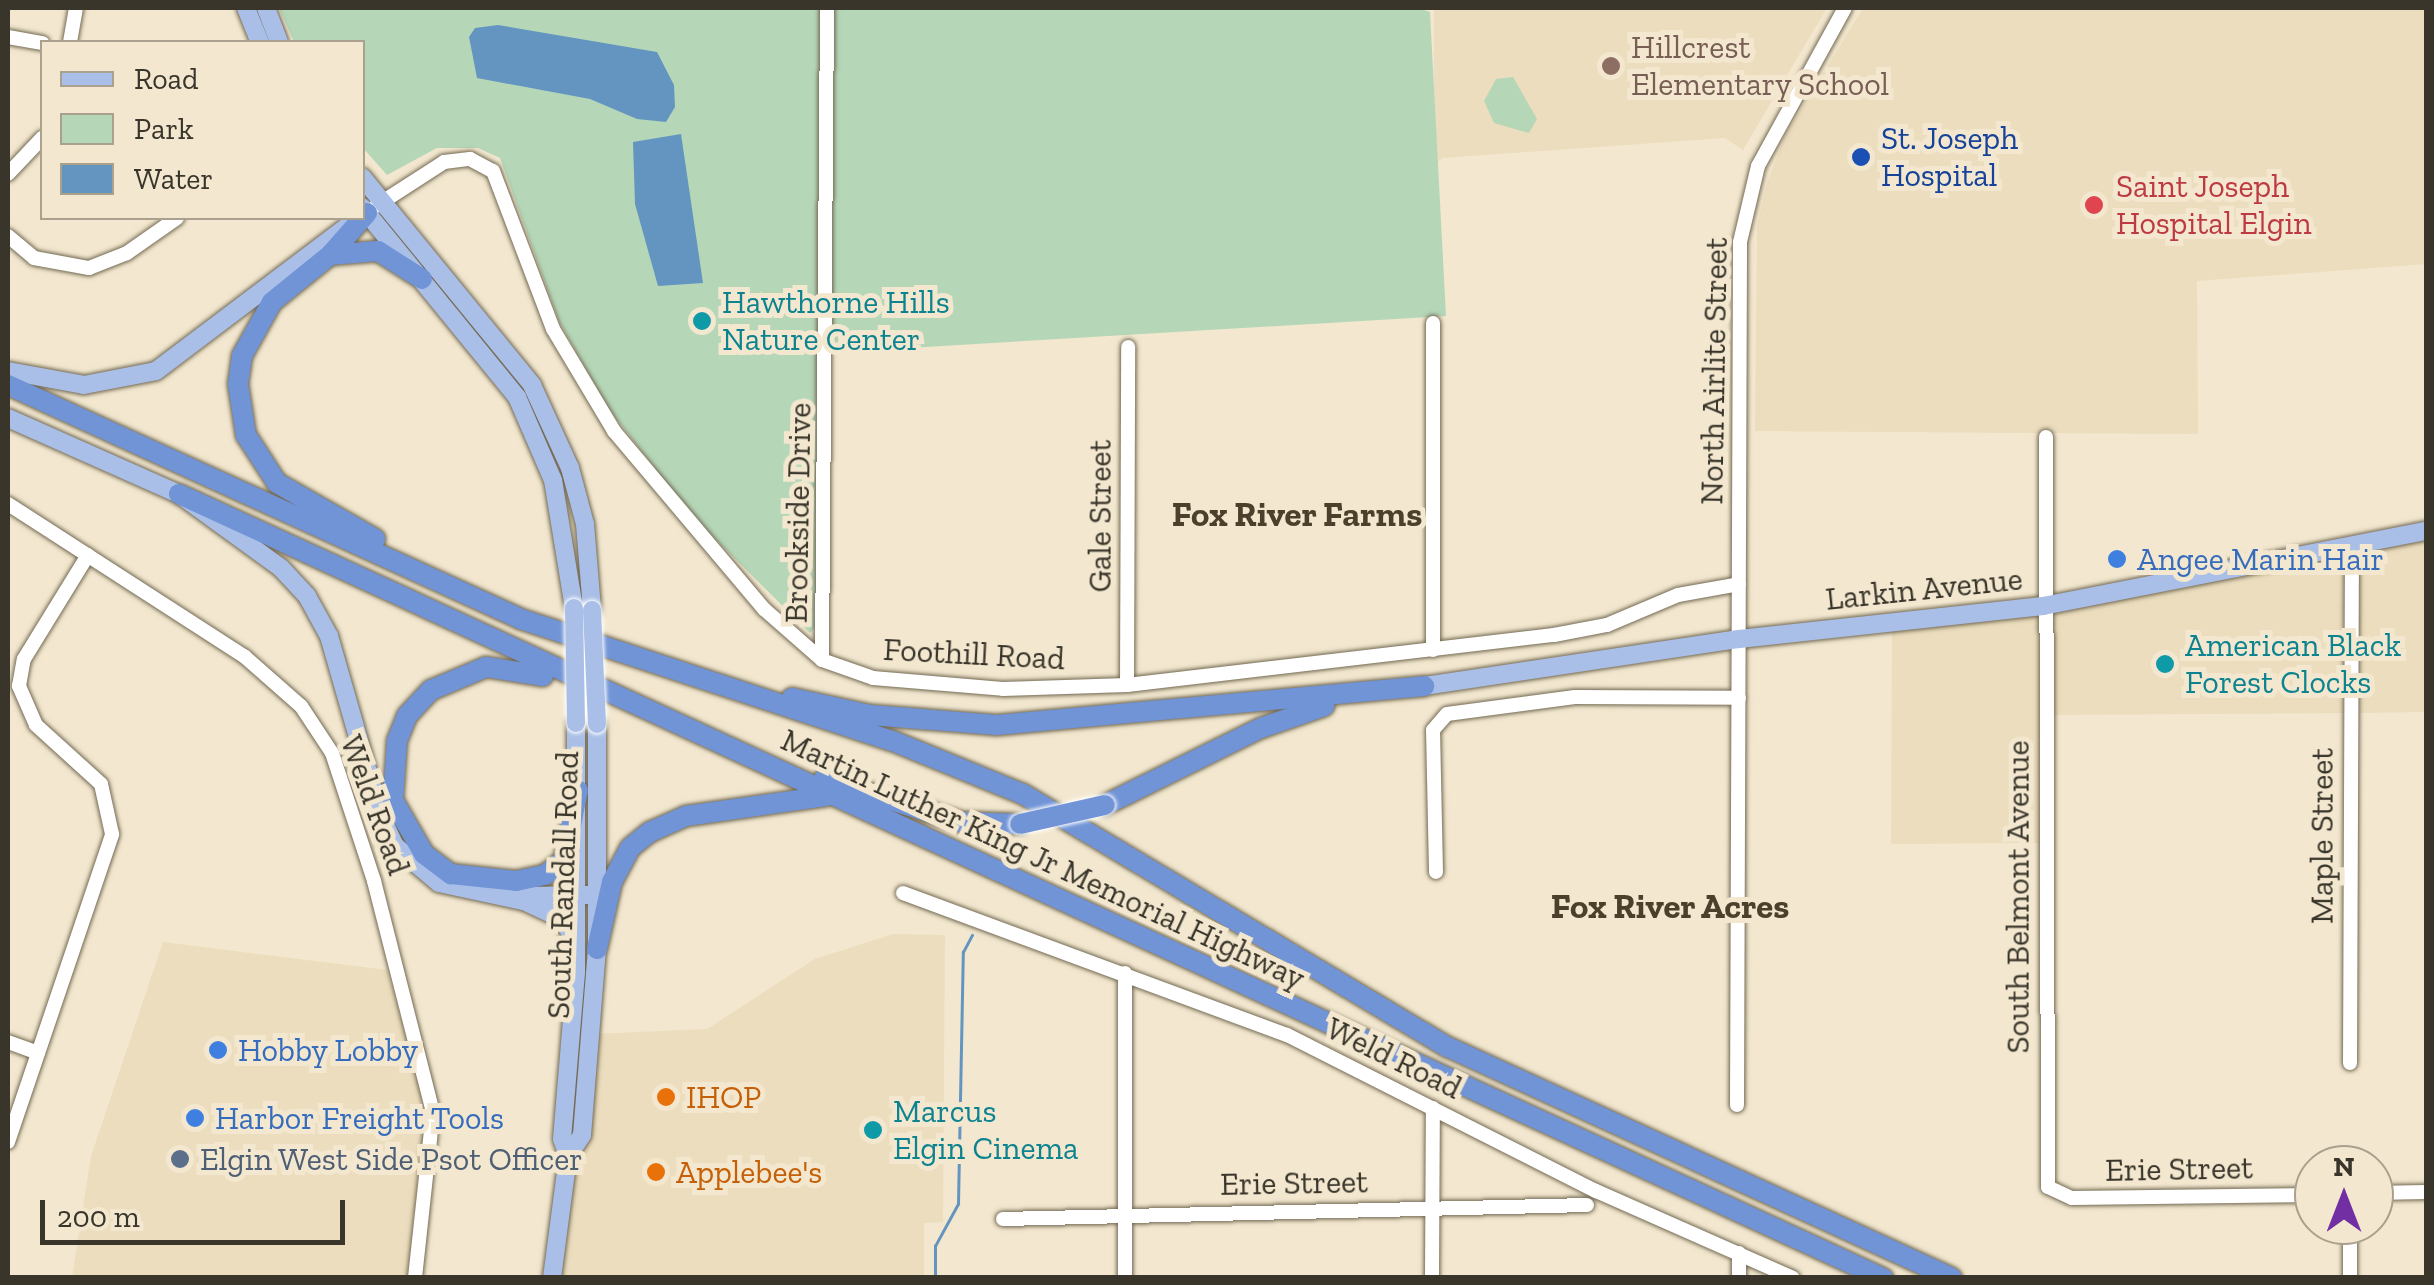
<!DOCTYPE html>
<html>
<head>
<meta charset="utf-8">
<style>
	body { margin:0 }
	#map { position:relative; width:2434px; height:1285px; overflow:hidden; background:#f3e8cf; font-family:"Zilla Slab",serif }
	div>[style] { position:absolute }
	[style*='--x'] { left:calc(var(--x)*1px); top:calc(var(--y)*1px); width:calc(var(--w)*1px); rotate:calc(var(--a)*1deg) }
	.built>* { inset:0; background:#ebddbd }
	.green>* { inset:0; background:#b5d7b8 }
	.water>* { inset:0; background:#6495c0 }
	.stream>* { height:2.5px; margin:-1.25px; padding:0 1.25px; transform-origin:1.25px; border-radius:1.25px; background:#6495c0 }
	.roads { filter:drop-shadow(0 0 2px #736953) drop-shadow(0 0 2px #736953) }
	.minor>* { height:14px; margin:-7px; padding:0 7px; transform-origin:7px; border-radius:7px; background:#fff }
	.major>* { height:18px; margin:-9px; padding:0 9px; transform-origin:9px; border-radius:9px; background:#aabfe7 }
	.highway>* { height:20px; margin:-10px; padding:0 10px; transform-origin:10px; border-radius:10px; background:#7194d7 }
	.bridges { filter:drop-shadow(0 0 2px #fff) drop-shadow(0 0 2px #fff) }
	.major-bridge>* { height:18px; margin:-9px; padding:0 9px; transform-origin:9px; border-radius:9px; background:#aabfe7 }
	.highway-bridge>* { height:20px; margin:-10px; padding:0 10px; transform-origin:10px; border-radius:10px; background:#7194d7 }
	.dots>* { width:28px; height:28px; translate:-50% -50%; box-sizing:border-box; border:5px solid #f3e8cf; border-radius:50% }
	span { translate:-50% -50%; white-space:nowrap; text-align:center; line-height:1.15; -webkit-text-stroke:10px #f3e8cf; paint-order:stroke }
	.education-label { font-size:32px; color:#785e54 }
	.left { translate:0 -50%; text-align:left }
	.transit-label { font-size:32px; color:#164399 }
	.health-label { font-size:32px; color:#be3a42 }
	.culture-label { font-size:32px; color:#0d838f }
	.street-label { font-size:32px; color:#39352b }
	.shop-label { font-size:32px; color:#366cbe }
	.food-label { font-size:32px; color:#c56008 }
	.service-label { font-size:32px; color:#4e5e75 }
	.neighbourhood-label { font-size:35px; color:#4a402c; font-weight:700 }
	.frame { position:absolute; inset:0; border:10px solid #39352b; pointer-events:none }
	.legend { position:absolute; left:40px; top:40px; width:325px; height:180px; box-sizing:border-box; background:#f3e8cf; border:2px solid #a9a08d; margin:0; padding:12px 18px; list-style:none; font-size:30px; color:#39352b }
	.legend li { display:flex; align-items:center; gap:20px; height:50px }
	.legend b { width:50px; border:2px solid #a9a08d }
	.north { position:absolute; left:2294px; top:1145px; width:100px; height:100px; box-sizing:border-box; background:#f3e8cf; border:2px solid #a9a08d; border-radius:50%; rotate:0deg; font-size:28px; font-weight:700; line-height:40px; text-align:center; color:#39352b }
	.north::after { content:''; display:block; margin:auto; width:35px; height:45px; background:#722fa3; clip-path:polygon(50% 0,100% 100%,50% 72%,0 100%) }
	.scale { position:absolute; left:40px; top:1200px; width:305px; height:45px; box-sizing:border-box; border:5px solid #39352b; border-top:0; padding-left:12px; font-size:30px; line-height:35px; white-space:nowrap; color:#39352b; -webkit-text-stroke:8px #f3e8cf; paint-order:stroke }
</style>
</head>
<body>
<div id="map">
	<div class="built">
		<i style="clip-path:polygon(1434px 8px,1827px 8px,1743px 150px,1725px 138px,1443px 158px,1434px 164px)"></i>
		<i style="clip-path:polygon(1863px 8px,2426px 8px,2426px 264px,2197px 281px,2198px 434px,1755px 431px,1757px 226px,1767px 183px,1785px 136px)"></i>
		<i style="clip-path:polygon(2426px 534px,2426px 712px,2352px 713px,2354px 553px)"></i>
		<i style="clip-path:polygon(2349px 553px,2348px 713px,2047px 715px,2045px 609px)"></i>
		<i style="clip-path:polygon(2041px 609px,2043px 843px,1891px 844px,1892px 625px)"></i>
		<i style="clip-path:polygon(893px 934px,945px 935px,943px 1222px,924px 1223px,924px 1277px,555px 1278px,592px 1034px,707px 1029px,815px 959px)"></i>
		<i style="clip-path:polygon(163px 942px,387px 970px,421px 1089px,424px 1127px,407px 1277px,72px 1278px,91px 1156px)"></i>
	</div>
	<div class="green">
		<i style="clip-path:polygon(279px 8px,1417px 8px,1430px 12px,1446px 316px,825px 353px,816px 626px,810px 633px,694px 518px,608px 408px,559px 321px,500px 158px,478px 148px,437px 148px,387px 175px,363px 148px,362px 42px,294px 42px)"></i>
		<i style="clip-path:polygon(1513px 77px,1537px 119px,1529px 133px,1494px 123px,1484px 101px,1496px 79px)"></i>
	</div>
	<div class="water">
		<i style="clip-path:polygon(498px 25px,657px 52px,674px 85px,675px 107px,666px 122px,637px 119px,590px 99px,477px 78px,469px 37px,475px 28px)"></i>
		<i style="clip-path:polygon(681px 134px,703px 283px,658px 286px,635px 204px,633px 142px)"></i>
	</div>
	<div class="stream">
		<i style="--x:935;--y:1278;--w:32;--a:-90"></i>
		<i style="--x:935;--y:1246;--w:48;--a:-61.3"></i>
		<i style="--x:958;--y:1204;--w:252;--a:-88.9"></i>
		<i style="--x:963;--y:952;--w:19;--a:-62"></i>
	</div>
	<div class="roads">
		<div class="minor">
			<i style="--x:8;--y:37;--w:35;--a:10"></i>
			<i style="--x:70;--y:42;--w:35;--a:-80"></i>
			<i style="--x:8;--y:174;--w:50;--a:-46.6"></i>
			<i style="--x:376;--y:206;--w:81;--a:-32.9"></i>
			<i style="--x:444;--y:162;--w:26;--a:-7"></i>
			<i style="--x:470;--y:159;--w:26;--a:28"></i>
			<i style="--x:493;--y:171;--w:169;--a:69.2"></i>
			<i style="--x:553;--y:329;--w:119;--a:59.1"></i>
			<i style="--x:614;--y:431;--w:233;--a:49.9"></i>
			<i style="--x:764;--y:609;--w:77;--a:41.3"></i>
			<i style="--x:822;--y:660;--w:54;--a:19.4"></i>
			<i style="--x:873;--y:678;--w:130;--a:4.8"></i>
			<i style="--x:1003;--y:689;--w:124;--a:-1.8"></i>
			<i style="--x:1127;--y:685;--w:430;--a:-6.7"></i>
			<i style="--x:1554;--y:635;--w:54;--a:-10.7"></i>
			<i style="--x:1607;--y:625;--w:77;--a:-22.9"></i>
			<i style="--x:1678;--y:595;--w:62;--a:-10.2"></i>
			<i style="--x:8;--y:236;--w:34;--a:40"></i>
			<i style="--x:34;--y:258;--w:56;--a:10.3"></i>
			<i style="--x:89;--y:268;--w:41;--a:-21.5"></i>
			<i style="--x:127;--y:253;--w:61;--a:-35"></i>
			<i style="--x:2046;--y:437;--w:750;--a:89.85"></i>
			<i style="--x:2048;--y:1187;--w:26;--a:25"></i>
			<i style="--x:2072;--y:1198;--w:242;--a:-0.7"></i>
			<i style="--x:8;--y:504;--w:281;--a:32.8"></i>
			<i style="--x:244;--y:656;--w:76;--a:41.3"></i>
			<i style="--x:301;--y:706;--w:56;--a:56.6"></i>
			<i style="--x:332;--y:753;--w:135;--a:71.8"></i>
			<i style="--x:374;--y:881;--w:238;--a:75.7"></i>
			<i style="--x:433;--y:1112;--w:167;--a:96.2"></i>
			<i style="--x:1433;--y:650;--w:327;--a:-90"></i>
			<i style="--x:822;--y:660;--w:652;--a:-89.56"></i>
			<i style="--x:1127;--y:685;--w:338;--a:-89.8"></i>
			<i style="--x:1436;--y:872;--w:142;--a:-91.2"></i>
			<i style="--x:1433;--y:730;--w:21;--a:-49"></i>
			<i style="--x:1447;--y:714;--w:129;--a:-7.6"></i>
			<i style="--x:1575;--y:697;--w:164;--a:0.3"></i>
			<i style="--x:903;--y:893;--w:409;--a:20.3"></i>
			<i style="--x:1287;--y:1035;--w:346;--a:26.8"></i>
			<i style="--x:1596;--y:1191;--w:215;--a:23.8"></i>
			<i style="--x:1125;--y:973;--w:305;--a:90"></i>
			<i style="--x:8;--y:1042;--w:32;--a:20"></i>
			<i style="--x:2350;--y:1063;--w:513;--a:-89.78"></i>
			<i style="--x:1737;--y:1105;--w:863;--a:-89.8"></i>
			<i style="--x:1740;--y:242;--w:78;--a:-76.7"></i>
			<i style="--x:1758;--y:166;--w:180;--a:-61.2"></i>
			<i style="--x:8;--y:1142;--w:325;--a:-71.3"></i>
			<i style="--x:112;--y:834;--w:51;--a:-102.4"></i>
			<i style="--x:101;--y:784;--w:88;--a:-137.8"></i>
			<i style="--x:36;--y:725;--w:43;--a:-113.6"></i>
			<i style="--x:19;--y:686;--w:27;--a:-80"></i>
			<i style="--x:24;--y:659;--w:122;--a:-58.4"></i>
			<i style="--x:2374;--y:1193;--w:52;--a:-1.1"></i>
			<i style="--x:1003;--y:1219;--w:584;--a:-1.37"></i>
			<i style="--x:1432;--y:1278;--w:170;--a:-89.7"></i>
			<i style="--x:1739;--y:1278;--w:25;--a:-90"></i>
			<i style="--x:2350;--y:1278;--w:53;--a:-90"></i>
		</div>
		<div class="major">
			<i style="--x:246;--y:8;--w:37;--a:68"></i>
			<i style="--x:266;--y:8;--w:36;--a:69"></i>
			<i style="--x:362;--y:177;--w:269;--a:50.7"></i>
			<i style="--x:532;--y:385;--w:91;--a:65.4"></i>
			<i style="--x:570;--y:468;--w:58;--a:75"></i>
			<i style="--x:585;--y:524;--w:86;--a:85.3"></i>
			<i style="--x:362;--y:207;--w:245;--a:50.8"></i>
			<i style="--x:517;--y:397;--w:90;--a:66.6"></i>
			<i style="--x:553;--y:480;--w:130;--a:80.7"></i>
			<i style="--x:8;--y:371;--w:77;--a:10.4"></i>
			<i style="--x:84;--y:385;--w:73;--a:-11"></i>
			<i style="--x:156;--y:371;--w:246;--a:-37.1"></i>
			<i style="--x:8;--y:418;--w:187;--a:24"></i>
			<i style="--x:179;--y:494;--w:126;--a:36"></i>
			<i style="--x:281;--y:568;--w:38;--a:47"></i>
			<i style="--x:307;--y:596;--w:46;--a:61.2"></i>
			<i style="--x:329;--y:636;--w:185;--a:74"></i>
			<i style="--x:380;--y:814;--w:35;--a:65"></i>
			<i style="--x:395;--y:846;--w:57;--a:40.1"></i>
			<i style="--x:439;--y:883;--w:87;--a:12"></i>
			<i style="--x:524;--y:901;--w:38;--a:25"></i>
			<i style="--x:558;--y:917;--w:18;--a:49"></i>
			<i style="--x:570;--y:931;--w:41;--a:81.7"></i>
			<i style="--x:1424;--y:686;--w:318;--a:-8.5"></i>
			<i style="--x:1739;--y:639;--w:306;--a:-6.2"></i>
			<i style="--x:2043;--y:606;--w:390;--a:-11.1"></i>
			<i style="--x:524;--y:896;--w:64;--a:-0.9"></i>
			<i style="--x:568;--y:1156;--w:25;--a:-56"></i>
			<i style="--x:582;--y:1135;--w:187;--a:-85.4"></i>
			<i style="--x:597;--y:949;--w:225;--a:-90"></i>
			<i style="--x:552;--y:1278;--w:123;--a:-82.5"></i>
			<i style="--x:568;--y:1156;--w:18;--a:-109"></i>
			<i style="--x:562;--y:1139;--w:168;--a:-85.2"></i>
			<i style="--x:576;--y:972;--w:249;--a:-90"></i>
		</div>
		<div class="highway">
			<i style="--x:367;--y:213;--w:56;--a:131.4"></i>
			<i style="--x:330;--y:255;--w:75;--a:141"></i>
			<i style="--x:272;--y:302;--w:62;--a:119.1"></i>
			<i style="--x:242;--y:356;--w:28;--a:98"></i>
			<i style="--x:238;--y:384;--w:52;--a:81.1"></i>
			<i style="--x:246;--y:435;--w:57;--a:57.1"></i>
			<i style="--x:277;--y:483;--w:113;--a:29.7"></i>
			<i style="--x:330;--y:255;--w:48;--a:-4.8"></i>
			<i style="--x:378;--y:251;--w:52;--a:32.5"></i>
			<i style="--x:8;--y:385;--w:564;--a:24.52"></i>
			<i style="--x:521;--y:619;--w:391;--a:18.2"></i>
			<i style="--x:893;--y:741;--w:140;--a:22.2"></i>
			<i style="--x:1023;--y:794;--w:495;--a:30.8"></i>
			<i style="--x:1448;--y:1047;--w:554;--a:24.62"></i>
			<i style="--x:179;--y:494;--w:1876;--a:24.71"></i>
			<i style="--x:543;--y:676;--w:58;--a:-171"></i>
			<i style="--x:486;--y:667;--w:60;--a:157.3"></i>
			<i style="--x:431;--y:690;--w:35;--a:133"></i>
			<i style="--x:407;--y:716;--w:27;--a:112"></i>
			<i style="--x:397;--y:741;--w:59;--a:93.9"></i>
			<i style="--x:393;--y:800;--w:62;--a:60.1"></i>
			<i style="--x:424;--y:854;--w:34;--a:37"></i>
			<i style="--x:451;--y:874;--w:65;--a:6.1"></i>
			<i style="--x:516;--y:881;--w:30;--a:-12"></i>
			<i style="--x:545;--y:875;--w:24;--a:-38"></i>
			<i style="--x:564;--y:860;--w:71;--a:-78.7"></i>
			<i style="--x:792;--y:698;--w:80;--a:12.3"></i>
			<i style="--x:870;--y:715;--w:127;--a:4.5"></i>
			<i style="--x:997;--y:725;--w:429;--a:-5.2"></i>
			<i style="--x:824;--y:779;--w:144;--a:17.4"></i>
			<i style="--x:961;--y:822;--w:59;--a:1.9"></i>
			<i style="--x:1105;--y:805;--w:174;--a:-26.3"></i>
			<i style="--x:1261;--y:728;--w:67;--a:-19.2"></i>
			<i style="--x:597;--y:949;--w:69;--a:-77.4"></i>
			<i style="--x:612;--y:882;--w:38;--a:-62"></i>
			<i style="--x:630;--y:848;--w:26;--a:-39"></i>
			<i style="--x:650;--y:832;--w:39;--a:-24"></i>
			<i style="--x:686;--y:816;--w:141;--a:-8.1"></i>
		</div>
	</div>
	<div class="bridges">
		<div class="major-bridge">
			<i style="--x:574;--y:608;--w:115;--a:89"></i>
			<i style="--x:592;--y:610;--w:114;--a:87.5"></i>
		</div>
		<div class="highway-bridge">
			<i style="--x:1020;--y:824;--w:87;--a:-12.6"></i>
		</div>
	</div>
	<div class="dots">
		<i style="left:1611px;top:66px;background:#8d6e63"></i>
		<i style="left:1861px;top:157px;background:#1a4fb4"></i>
		<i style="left:2094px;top:205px;background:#e0444e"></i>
		<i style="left:702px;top:321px;background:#0f9aa8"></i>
		<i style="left:2117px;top:559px;background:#3f7fe0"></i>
		<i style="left:2165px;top:664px;background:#0f9aa8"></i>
		<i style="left:218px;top:1050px;background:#3f7fe0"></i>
		<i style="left:666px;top:1097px;background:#e8710a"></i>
		<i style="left:195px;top:1118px;background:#3f7fe0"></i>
		<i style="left:873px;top:1130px;background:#0f9aa8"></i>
		<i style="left:180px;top:1159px;background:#5c6f8a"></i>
		<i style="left:656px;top:1172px;background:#e8710a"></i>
	</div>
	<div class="education-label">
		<span class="left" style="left:1631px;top:66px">Hillcrest<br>Elementary School</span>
	</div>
	<div class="transit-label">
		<span class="left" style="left:1881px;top:157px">St. Joseph<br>Hospital</span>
	</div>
	<div class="health-label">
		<span class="left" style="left:2116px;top:205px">Saint Joseph<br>Hospital Elgin</span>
	</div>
	<div class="culture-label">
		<span class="left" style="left:722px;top:321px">Hawthorne Hills<br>Nature Center</span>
		<span class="left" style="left:2185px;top:664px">American Black<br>Forest Clocks</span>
		<span class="left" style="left:893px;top:1130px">Marcus<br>Elgin Cinema</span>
	</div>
	<div class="street-label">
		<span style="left:1714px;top:371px;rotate:-89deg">North Airlite Street</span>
		<span style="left:798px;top:513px;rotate:-89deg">Brookside Drive</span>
		<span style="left:1100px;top:516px;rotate:-90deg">Gale Street</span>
		<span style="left:1924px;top:589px;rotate:-6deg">Larkin Avenue</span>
		<span style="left:974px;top:654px;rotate:3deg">Foothill Road</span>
		<span style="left:375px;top:805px;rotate:70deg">Weld Road</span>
		<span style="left:2322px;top:836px;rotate:-90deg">Maple Street</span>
		<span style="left:1043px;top:859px;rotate:25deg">Martin Luther King Jr Memorial Highway</span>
		<span style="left:563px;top:885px;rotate:-88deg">South Randall Road</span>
		<span style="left:2018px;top:897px;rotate:-90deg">South Belmont Avenue</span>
		<span style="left:1394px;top:1058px;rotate:26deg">Weld Road</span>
		<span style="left:2179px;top:1169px;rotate:-1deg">Erie Street</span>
		<span style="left:1294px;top:1183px;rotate:-1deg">Erie Street</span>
	</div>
	<div class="shop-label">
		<span class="left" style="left:2137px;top:559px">Angee Marin Hair</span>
		<span class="left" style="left:238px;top:1050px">Hobby Lobby</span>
		<span class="left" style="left:215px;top:1118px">Harbor Freight Tools</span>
	</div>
	<div class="food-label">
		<span class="left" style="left:686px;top:1097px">IHOP</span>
		<span class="left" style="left:676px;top:1172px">Applebee's</span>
	</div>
	<div class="service-label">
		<span class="left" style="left:200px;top:1159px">Elgin West Side Psot Officer</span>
	</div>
	<div class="neighbourhood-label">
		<span style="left:1297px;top:514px">Fox River Farms</span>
		<span style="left:1670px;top:906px">Fox River Acres</span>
	</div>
	<div class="frame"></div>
	<ul class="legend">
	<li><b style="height:12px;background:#aabfe7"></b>Road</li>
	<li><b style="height:28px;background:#b5d7b8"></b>Park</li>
	<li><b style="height:28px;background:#6495c0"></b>Water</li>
	</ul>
	<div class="north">N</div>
	<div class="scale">200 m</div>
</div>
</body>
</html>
